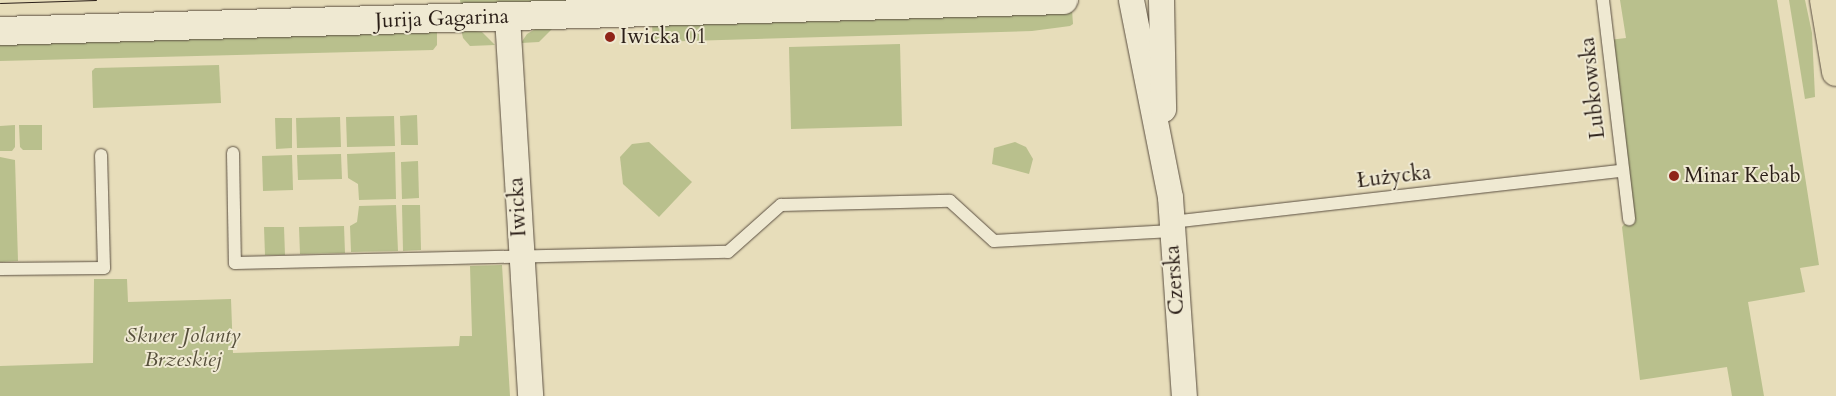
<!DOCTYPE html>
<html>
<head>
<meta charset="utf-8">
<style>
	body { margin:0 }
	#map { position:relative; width:1836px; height:396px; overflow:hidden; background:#e7ddba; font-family:Cardo,serif }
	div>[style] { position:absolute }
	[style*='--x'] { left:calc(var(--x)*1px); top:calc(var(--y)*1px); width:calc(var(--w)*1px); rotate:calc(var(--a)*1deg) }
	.green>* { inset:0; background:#b9c08d }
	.roads { filter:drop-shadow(0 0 1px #5a4e40) drop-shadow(0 0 1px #5a4e40) }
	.lane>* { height:12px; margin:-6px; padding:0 6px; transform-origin:6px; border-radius:6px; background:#efe9d2 }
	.street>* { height:25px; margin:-12.5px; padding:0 12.5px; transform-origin:12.5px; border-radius:12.5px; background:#efe9d2 }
	.secondary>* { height:28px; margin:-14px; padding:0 14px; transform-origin:14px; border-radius:14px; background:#efe9d2 }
	.primary>* { height:28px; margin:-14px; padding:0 14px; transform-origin:14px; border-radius:14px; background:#e7ddba }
	.tram>* { height:1px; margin:-0.5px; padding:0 0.5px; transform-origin:0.5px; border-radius:0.5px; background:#2b1f18 }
	.dots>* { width:14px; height:14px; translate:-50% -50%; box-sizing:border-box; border:2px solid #efe9d2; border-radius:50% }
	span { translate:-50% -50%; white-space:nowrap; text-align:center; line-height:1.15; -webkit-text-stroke:4px #efe9d2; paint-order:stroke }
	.street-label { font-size:21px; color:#2b1f18 }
	.poi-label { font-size:21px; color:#2b1f18 }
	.left { translate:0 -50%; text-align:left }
	.park-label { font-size:21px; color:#564f3b; font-style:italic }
</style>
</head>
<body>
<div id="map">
	<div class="green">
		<i style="clip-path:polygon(460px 0,693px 0,461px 6px)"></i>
		<i style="clip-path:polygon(1620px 0,1777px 0,1819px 265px,1800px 268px,1805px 292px,1748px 302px,1764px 396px,1732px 396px,1727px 367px,1640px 380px,1622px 227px,1629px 219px,1609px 40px,1626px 38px)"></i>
		<i style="clip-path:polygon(1789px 0,1805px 0,1812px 33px,1815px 97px,1805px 99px)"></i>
		<i style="clip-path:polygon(1072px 10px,1073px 24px,1070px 26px,1032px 31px,654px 42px,653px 40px,652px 24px)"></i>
		<i style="clip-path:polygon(554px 27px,539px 42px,521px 43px,527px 34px,537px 28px)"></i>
		<i style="clip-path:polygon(437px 29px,437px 45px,433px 50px,0 61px,0 43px)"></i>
		<i style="clip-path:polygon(461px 29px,482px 32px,495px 45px,470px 46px,463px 38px)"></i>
		<i style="clip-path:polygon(900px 44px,902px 126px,791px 129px,789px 47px)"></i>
		<i style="clip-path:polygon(219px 65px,221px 103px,93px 108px,92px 71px,95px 68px)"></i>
		<i style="clip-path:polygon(417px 115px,418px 145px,401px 145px,400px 116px)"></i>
		<i style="clip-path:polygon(394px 116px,395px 146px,347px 147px,346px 117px)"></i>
		<i style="clip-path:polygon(340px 117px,341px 147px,297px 148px,296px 118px)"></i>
		<i style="clip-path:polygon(275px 118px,292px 118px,292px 148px,276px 149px)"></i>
		<i style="clip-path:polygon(15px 125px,15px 147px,12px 151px,0 151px,0 126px)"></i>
		<i style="clip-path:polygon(19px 125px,42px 125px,42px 150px,23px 150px,20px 147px)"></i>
		<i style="clip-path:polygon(649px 142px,692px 182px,659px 217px,623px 184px,620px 157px,632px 144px)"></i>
		<i style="clip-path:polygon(1015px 142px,1026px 147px,1033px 159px,1029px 174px,992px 164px,994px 148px)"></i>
		<i style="clip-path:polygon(395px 152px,396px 199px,359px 200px,358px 184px,348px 178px,347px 154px)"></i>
		<i style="clip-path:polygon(341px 154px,342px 179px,298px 180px,297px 155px)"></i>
		<i style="clip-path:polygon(292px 155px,293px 190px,263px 191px,262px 156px)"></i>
		<i style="clip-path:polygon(0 157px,15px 160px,18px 261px,0 262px)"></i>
		<i style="clip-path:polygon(418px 161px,419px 198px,402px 199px,401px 162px)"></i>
		<i style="clip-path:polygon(396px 205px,398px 251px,351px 252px,350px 226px,357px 222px,359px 206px)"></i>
		<i style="clip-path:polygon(402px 205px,420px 205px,421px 250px,403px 251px)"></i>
		<i style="clip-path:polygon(344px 226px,345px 253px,300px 254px,299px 227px)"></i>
		<i style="clip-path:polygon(264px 227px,284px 227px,285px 255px,265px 255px)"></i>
		<i style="clip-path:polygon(502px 265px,510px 396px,0 396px,0 366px,93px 363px,94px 279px,127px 279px,128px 302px,231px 299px,233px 353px,459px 346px,460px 336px,472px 336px,470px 266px)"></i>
	</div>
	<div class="roads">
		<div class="lane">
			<i style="--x:1603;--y:0;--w:221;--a:83.2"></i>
			<i style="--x:233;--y:153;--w:110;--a:89"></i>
			<i style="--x:235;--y:263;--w:493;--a:-1.3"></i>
			<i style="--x:728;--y:252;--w:71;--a:-41.6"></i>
			<i style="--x:781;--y:205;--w:169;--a:-1.4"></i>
			<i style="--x:950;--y:201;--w:59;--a:42.3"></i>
			<i style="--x:994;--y:241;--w:178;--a:-3.2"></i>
			<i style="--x:1171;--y:222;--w:454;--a:-6.5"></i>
			<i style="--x:0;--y:269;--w:104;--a:-0.6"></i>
			<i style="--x:104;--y:268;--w:113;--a:-91.5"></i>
		</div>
		<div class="street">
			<i style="--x:1131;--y:0;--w:201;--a:78.8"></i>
			<i style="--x:1170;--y:197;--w:199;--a:86"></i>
			<i style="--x:1161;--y:0;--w:109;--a:88.9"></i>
			<i style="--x:507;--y:17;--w:380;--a:86.5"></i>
		</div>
		<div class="secondary">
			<i style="--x:0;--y:31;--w:1064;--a:-1.67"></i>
		</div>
		<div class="primary">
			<i style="--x:1824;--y:0;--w:73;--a:80.5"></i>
		</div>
	</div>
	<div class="tram">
		<i style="--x:0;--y:3;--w:96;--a:-1.8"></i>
	</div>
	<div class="dots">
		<i style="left:610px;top:37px;background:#8f2418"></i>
		<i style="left:1674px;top:176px;background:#8f2418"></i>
	</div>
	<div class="street-label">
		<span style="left:442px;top:19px;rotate:-2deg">Jurija Gagarina</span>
		<span style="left:1593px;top:88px;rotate:-96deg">Lubkowska</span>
		<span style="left:1394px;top:177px;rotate:-7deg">Łużycka</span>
		<span style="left:518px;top:207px;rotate:-93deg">Iwicka</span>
		<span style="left:1175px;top:280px;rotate:-94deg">Czerska</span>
	</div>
	<div class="poi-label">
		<span class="left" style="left:620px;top:37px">Iwicka 01</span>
		<span class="left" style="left:1684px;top:176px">Minar Kebab</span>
	</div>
	<div class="park-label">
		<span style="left:183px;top:348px">Skwer Jolanty<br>Brzeskiej</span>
	</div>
</div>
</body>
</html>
